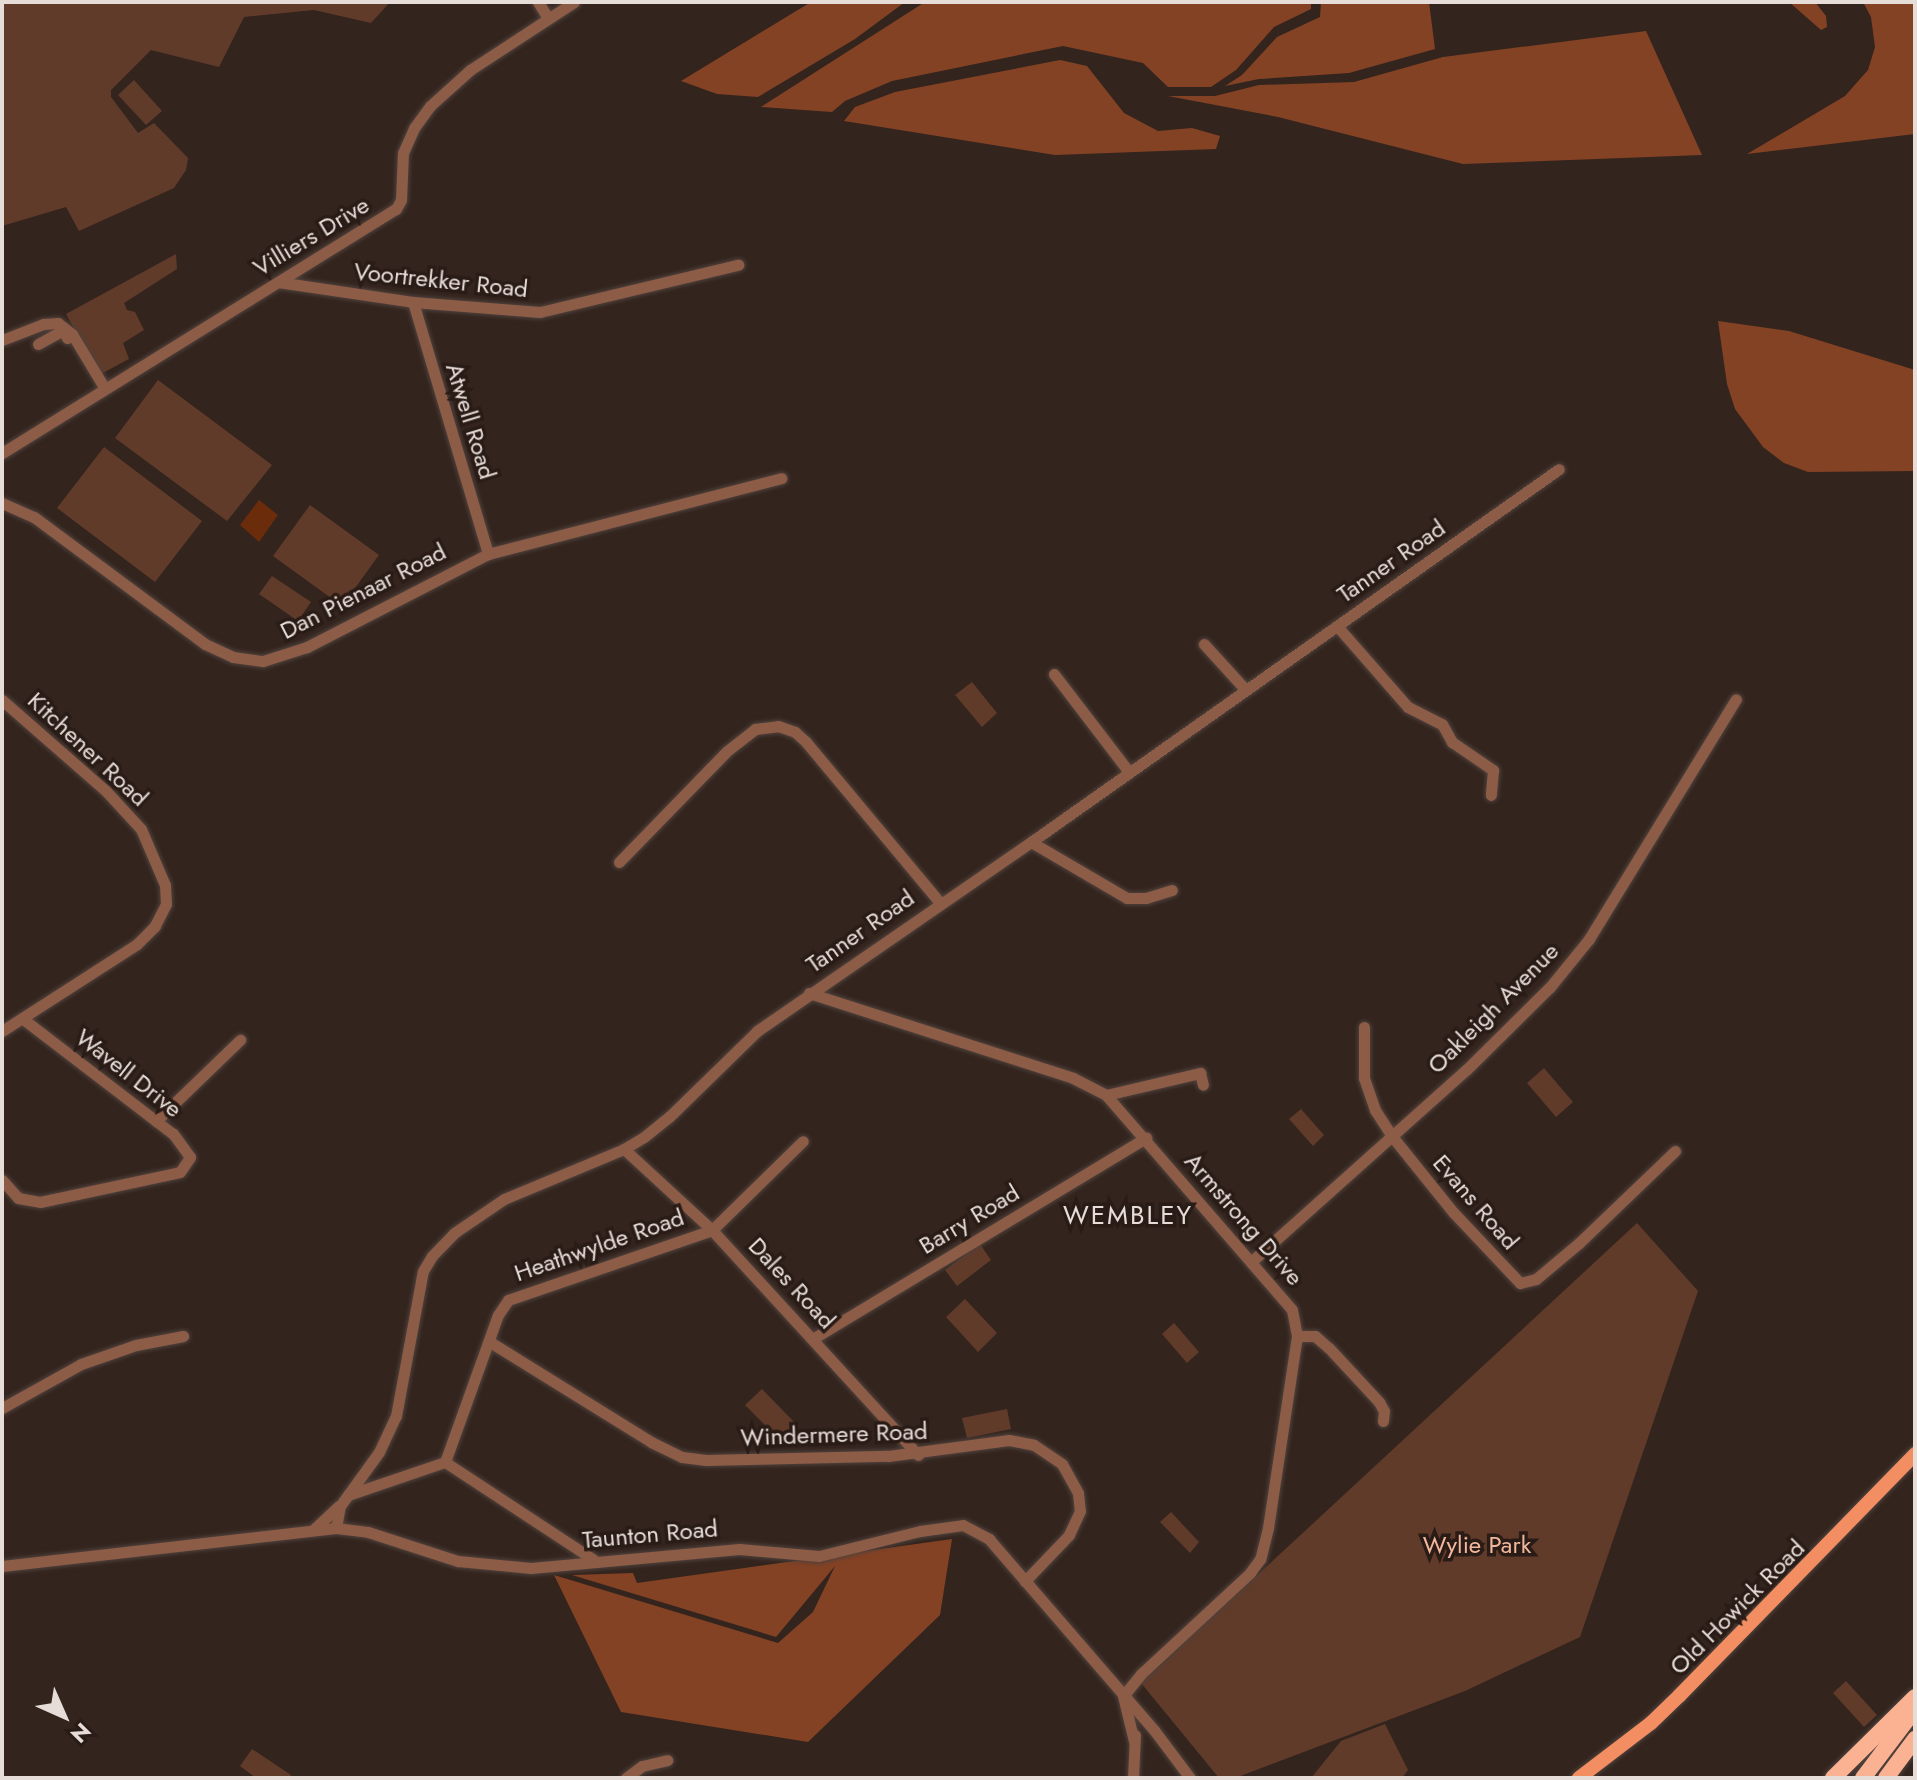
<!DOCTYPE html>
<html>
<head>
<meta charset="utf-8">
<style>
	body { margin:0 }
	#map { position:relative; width:1917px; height:1780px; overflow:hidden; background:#33241e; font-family:Jost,sans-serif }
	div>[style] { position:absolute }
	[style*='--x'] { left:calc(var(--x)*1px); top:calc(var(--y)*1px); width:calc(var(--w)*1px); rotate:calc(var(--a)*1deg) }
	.green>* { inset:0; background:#613b2a }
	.forest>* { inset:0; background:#844224 }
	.water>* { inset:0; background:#6b2c0b }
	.roads { filter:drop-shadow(0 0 2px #50423c) drop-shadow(0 0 2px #50423c) }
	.minor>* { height:11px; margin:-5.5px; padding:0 5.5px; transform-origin:5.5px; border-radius:5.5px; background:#8d5c47 }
	.major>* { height:14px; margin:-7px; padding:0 7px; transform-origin:7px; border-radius:7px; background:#f28e61 }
	.highway>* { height:16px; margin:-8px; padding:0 8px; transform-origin:8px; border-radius:8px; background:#fbb293 }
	span { translate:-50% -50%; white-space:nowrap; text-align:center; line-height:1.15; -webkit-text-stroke:7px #291b15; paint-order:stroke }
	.street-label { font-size:24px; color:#e7ddd8 }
	.park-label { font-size:24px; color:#f2b79d }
	.neighbourhood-label { font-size:26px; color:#e7ddd8; letter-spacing:2px }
	.frame { position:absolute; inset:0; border:4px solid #e7ddd8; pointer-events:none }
	.north { position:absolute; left:24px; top:1676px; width:80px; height:80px; -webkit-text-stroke:6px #291b15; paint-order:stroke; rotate:135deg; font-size:22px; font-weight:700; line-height:32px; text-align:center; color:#e7ddd8 }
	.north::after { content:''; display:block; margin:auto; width:28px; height:36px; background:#e7ddd8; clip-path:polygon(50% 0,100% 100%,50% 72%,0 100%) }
</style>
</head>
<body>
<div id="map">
	<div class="green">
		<i style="clip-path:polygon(2px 2px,390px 2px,371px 23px,314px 10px,244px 17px,219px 67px,151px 50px,111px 90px,111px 97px,138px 133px,154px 123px,188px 158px,186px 170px,174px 188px,79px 231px,66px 207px,2px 226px)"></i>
		<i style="clip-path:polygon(134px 80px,162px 111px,146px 125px,118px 95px)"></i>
		<i style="clip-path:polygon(176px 254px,177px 269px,124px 303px,127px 310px,135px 312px,144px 330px,123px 343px,129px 359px,99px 375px,66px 314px)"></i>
		<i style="clip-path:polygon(158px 380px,272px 465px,227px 521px,115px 438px)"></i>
		<i style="clip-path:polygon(104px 447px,202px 521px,155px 582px,57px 508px)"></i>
		<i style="clip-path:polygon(310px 505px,379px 555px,342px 606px,273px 556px)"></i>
		<i style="clip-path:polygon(272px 576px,311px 602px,298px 621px,259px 594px)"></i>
		<i style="clip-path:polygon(972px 682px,997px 713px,982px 727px,955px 695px)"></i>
		<i style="clip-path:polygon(1544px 1068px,1573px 1102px,1556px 1117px,1527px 1083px)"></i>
		<i style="clip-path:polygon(1301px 1109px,1324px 1135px,1313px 1146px,1289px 1119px)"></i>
		<i style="clip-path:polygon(1637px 1223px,1698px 1291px,1580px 1637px,1465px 1691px,1235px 1778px,1219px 1778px,1141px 1683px)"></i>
		<i style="clip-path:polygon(980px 1244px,991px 1260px,957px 1286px,945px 1270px)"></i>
		<i style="clip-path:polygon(965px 1299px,997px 1333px,978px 1352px,946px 1317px)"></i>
		<i style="clip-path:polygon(1174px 1323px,1199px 1352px,1187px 1363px,1162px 1334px)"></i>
		<i style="clip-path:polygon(762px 1389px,796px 1424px,780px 1440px,745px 1405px)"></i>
		<i style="clip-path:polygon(1007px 1409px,1011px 1429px,967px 1438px,962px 1418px)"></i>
		<i style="clip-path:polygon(1171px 1512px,1199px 1542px,1190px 1553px,1160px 1522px)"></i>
		<i style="clip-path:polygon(1846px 1681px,1877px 1715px,1864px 1727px,1833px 1693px)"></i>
		<i style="clip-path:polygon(1385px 1724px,1408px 1770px,1402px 1778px,1311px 1778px,1341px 1741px)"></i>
		<i style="clip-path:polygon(252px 1749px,291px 1775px,288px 1778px,256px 1778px,240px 1766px)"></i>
	</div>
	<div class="forest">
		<i style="clip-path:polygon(811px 2px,905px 2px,855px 39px,758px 97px,717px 94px,681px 81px)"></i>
		<i style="clip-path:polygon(925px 2px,1311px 2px,1311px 9px,1274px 27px,1236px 70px,1211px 87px,1168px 87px,1143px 63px,1063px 46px,892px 81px,845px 101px,832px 112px,761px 107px)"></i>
		<i style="clip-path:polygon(1321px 2px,1429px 2px,1435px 49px,1349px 73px,1259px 79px,1225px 86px,1242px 75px,1277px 37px,1320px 17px)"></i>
		<i style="clip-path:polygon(1789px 2px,1815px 2px,1826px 16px,1827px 27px,1821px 30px)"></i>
		<i style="clip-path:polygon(1863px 2px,1915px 2px,1915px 134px,1747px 154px,1845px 96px,1868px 70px,1875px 47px,1871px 17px)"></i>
		<i style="clip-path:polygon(1646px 31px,1702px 155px,1463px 164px,1278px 117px,1168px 96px,1215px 96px,1259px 85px,1354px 82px,1443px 57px)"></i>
		<i style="clip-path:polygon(1060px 60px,1087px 66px,1124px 113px,1158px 131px,1192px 128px,1220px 136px,1216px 149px,1055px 155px,844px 121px,855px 107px,895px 92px)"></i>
		<i style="clip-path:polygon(1718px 321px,1789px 331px,1915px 370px,1915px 471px,1808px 472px,1784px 463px,1763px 447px,1735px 409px,1727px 384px)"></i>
		<i style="clip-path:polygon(952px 1539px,940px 1615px,808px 1742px,621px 1712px,554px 1575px,778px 1643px,813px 1612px,835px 1566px,776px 1637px,572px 1575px,633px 1573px,637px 1583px)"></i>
	</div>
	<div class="water">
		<i style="clip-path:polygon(259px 500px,278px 515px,259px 542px,240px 525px)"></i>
	</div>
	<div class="roads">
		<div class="minor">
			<i style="--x:538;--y:2;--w:19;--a:58"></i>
			<i style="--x:278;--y:282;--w:136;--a:8.4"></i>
			<i style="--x:413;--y:302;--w:127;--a:4.5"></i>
			<i style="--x:540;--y:312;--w:204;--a:-13.4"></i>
			<i style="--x:413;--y:302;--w:263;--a:73.4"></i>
			<i style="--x:2;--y:340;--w:44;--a:-21.3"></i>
			<i style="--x:43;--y:324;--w:15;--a:-4"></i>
			<i style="--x:58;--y:323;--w:18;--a:38"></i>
			<i style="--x:72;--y:334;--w:62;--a:58.9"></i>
			<i style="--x:38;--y:344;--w:29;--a:-29"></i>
			<i style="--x:63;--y:330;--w:9;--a:63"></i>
			<i style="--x:2;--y:453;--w:463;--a:-31.8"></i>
			<i style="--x:396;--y:209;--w:10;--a:-61"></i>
			<i style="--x:401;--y:200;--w:47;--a:-87.6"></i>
			<i style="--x:403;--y:153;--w:27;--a:-66"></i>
			<i style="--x:414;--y:128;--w:27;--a:-54"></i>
			<i style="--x:430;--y:106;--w:54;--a:-42"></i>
			<i style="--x:470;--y:70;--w:124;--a:-33.2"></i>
			<i style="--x:2;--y:503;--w:35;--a:24"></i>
			<i style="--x:34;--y:517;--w:213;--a:36.6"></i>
			<i style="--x:205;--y:644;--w:31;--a:25"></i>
			<i style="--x:233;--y:657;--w:30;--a:8"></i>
			<i style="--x:263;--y:661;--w:46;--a:-17.7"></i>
			<i style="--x:307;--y:647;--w:203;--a:-27.2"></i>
			<i style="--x:488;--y:554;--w:303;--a:-14.5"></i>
			<i style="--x:1337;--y:626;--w:108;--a:48.8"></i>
			<i style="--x:1408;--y:707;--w:38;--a:27"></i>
			<i style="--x:1442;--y:724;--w:21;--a:61"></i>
			<i style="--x:1452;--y:742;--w:50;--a:34.3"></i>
			<i style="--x:1493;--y:770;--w:25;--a:95"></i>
			<i style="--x:1204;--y:644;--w:61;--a:47.7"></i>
			<i style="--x:1054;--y:674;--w:123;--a:52.6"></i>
			<i style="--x:2;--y:700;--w:138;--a:41.2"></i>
			<i style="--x:106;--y:791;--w:52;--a:47.4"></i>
			<i style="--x:141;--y:829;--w:61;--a:66.8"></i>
			<i style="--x:165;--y:885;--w:19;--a:87"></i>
			<i style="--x:166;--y:904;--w:25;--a:117"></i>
			<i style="--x:155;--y:926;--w:25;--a:135"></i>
			<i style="--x:137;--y:944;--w:161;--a:147.2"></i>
			<i style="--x:1031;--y:842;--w:111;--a:30.3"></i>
			<i style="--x:1127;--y:898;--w:19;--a:0"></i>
			<i style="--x:1146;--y:898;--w:27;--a:-17"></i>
			<i style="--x:619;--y:862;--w:155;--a:-45.8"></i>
			<i style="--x:727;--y:751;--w:36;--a:-38"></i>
			<i style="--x:755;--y:729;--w:23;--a:-7"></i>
			<i style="--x:778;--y:726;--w:18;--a:19"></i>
			<i style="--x:795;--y:732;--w:15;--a:42"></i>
			<i style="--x:806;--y:742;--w:209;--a:50.2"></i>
			<i style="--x:809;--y:993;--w:277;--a:17.8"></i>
			<i style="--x:1073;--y:1078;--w:37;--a:27"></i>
			<i style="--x:1106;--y:1095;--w:284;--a:49.1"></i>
			<i style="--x:1292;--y:1310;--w:26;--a:79"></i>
			<i style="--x:1297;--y:1336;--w:194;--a:98.6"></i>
			<i style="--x:1268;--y:1528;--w:32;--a:104"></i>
			<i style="--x:1260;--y:1559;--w:17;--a:126"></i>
			<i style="--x:1250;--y:1573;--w:149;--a:137.2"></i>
			<i style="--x:1141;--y:1674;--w:28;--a:129"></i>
			<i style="--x:1123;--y:1696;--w:46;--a:76.3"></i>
			<i style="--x:1364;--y:1027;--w:51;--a:90"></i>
			<i style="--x:1364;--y:1078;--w:34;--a:71"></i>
			<i style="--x:1375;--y:1110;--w:30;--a:57"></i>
			<i style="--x:1391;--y:1135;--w:99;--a:51.2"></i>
			<i style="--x:1453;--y:1212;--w:98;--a:46.7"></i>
			<i style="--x:1520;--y:1283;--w:16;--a:-14"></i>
			<i style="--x:1536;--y:1279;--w:56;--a:-39.9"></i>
			<i style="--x:1579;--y:1243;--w:133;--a:-43.8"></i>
			<i style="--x:1106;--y:1095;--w:97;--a:-13.2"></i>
			<i style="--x:1200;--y:1073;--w:12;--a:76"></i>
			<i style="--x:156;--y:1121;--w:117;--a:-44"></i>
			<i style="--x:624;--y:1149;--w:120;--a:42.6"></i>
			<i style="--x:712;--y:1230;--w:305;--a:47.5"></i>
			<i style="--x:2;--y:1180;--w:24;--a:48"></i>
			<i style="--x:18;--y:1198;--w:22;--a:10"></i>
			<i style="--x:40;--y:1202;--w:143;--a:-12.1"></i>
			<i style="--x:180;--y:1172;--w:18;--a:-56"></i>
			<i style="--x:190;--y:1157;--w:29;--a:-126"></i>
			<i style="--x:173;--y:1134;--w:190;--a:-142.5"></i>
			<i style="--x:1251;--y:1262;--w:288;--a:-41.8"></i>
			<i style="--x:1466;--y:1070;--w:118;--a:-44.7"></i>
			<i style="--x:1550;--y:987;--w:62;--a:-50.9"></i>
			<i style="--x:1589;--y:939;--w:281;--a:-58.5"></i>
			<i style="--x:1297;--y:1336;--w:18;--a:0"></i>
			<i style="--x:1315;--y:1336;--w:18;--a:41"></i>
			<i style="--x:1329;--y:1348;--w:74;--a:47.2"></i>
			<i style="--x:1379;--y:1402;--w:10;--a:61"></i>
			<i style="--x:1384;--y:1411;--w:10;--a:96"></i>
			<i style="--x:814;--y:1338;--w:388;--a:-31.1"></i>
			<i style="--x:490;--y:1342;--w:190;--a:31.8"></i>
			<i style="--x:651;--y:1442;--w:34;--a:26"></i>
			<i style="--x:682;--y:1457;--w:24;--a:7"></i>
			<i style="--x:706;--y:1460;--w:182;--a:-1.3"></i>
			<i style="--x:888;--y:1456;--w:122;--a:-7.5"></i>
			<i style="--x:1009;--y:1440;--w:25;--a:11"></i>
			<i style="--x:1034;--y:1445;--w:34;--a:34"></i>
			<i style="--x:1062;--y:1464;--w:33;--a:61"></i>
			<i style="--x:1078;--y:1493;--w:18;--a:84"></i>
			<i style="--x:1080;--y:1511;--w:26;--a:115"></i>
			<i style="--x:1069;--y:1535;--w:64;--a:133.7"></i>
			<i style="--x:2;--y:1408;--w:90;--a:-29.1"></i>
			<i style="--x:81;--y:1364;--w:58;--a:-19.1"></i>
			<i style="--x:136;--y:1345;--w:48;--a:-10.8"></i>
			<i style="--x:445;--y:1462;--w:178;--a:33.3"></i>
			<i style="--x:348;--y:1495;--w:102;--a:-18.8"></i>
			<i style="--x:445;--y:1462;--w:156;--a:-70.2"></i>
			<i style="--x:498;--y:1315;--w:18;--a:-56"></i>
			<i style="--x:508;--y:1300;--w:216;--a:-18.9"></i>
			<i style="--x:712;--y:1230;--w:127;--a:-44.4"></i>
			<i style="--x:336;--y:1528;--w:22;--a:-80"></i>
			<i style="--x:340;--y:1506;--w:67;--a:-54.2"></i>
			<i style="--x:379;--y:1452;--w:40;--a:-65"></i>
			<i style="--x:396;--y:1416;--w:147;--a:-79.5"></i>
			<i style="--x:423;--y:1271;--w:17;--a:-59"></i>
			<i style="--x:432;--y:1256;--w:32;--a:-46"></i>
			<i style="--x:454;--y:1233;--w:60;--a:-34.2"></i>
			<i style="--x:504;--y:1199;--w:130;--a:-22.6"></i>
			<i style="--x:624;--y:1149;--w:23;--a:-31"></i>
			<i style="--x:644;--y:1137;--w:32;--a:-39"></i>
			<i style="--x:669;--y:1117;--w:123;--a:-44.3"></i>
			<i style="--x:757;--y:1031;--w:333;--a:-34.6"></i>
			<i style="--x:1031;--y:842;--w:646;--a:-35.24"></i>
			<i style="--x:313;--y:1530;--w:35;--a:-43"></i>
			<i style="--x:2;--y:1566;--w:336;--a:-6.5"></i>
			<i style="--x:336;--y:1528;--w:32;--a:7"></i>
			<i style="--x:368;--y:1532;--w:95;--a:17.9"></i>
			<i style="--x:458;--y:1561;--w:73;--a:5.5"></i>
			<i style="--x:531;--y:1568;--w:209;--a:-5.2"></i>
			<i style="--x:739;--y:1549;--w:80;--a:5"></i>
			<i style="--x:819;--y:1556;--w:104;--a:-13.9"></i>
			<i style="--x:920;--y:1531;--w:43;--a:-7.9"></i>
			<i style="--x:963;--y:1525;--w:30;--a:28"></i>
			<i style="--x:989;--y:1539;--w:252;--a:49.2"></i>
			<i style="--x:1154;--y:1730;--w:60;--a:53.1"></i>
			<i style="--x:626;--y:1778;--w:20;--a:-37"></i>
			<i style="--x:642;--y:1766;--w:26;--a:-13"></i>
			<i style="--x:1133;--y:1778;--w:43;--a:-87.3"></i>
		</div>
		<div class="major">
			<i style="--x:1579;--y:1778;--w:91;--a:-37.4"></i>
			<i style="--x:1651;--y:1723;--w:40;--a:-44"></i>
			<i style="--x:1680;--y:1695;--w:337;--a:-45.7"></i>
		</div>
		<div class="highway">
			<i style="--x:1833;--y:1778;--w:115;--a:-44.6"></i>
			<i style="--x:1863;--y:1778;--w:83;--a:-52.9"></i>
			<i style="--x:1886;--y:1778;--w:49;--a:-53.4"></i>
		</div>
	</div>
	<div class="street-label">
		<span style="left:311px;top:236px;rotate:-31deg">Villiers Drive</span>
		<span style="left:441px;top:280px;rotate:6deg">Voortrekker Road</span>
		<span style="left:471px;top:421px;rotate:73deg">Atwell Road</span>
		<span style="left:1391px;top:561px;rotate:-35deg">Tanner Road</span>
		<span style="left:363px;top:591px;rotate:-27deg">Dan Pienaar Road</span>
		<span style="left:88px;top:749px;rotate:43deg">Kitchener Road</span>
		<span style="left:860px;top:931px;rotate:-35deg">Tanner Road</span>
		<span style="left:1493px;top:1008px;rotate:-45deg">Oakleigh Avenue</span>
		<span style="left:129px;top:1073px;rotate:38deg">Wavell Drive</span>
		<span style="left:1476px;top:1202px;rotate:49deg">Evans Road</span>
		<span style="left:969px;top:1219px;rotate:-31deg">Barry Road</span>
		<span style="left:1244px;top:1219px;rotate:49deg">Armstrong Drive</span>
		<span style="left:599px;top:1245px;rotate:-19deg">Heathwylde Road</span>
		<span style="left:792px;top:1283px;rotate:47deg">Dales Road</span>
		<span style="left:834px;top:1434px;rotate:-2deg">Windermere Road</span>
		<span style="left:650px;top:1534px;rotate:-5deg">Taunton Road</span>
		<span style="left:1737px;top:1607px;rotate:-45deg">Old Howick Road</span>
	</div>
	<div class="park-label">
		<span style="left:1477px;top:1545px">Wylie Park</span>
	</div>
	<div class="neighbourhood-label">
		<span style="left:1128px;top:1216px">WEMBLEY</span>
	</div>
	<div class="frame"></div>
	<div class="north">N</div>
</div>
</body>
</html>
